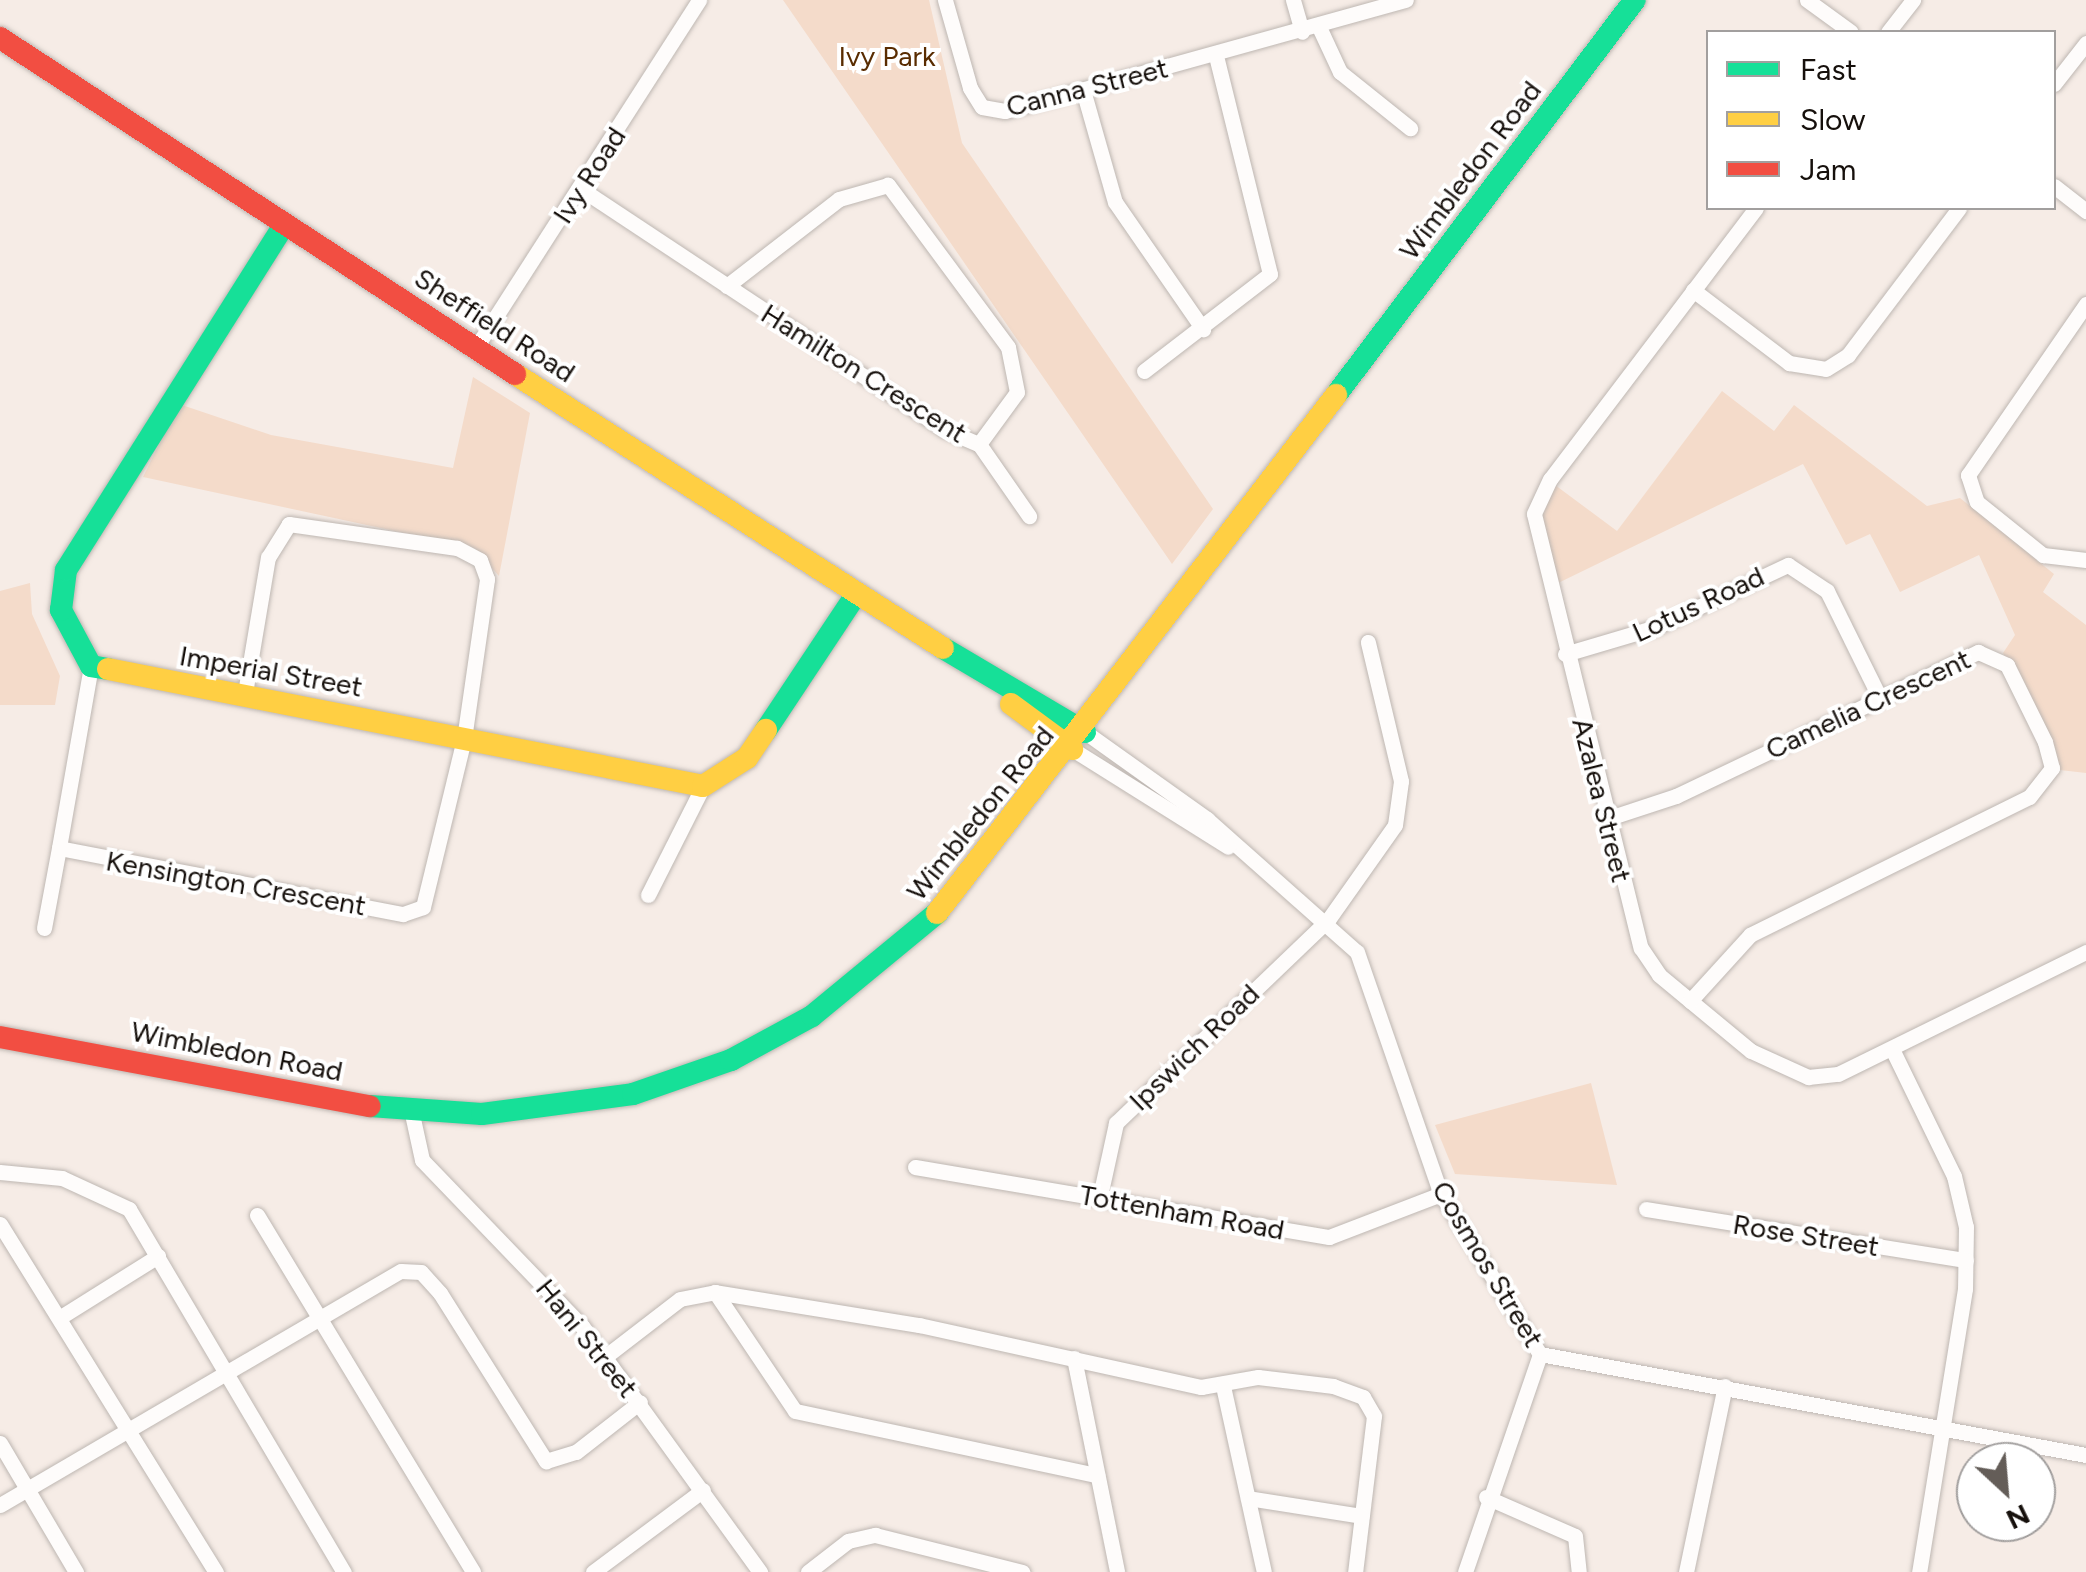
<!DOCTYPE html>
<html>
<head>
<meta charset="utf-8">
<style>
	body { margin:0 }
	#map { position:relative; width:2086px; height:1572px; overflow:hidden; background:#f6ece6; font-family:Figtree,sans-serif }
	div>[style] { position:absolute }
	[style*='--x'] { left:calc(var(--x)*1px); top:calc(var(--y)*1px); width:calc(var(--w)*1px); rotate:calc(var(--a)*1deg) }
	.green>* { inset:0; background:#f4dbca }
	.roads { filter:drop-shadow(0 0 2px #beb7b2) drop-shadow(0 0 2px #beb7b2) }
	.street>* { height:15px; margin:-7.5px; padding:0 7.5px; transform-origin:7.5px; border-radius:7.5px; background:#fefcfb }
	.fast>* { height:22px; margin:-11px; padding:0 11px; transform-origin:11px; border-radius:11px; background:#16e098 }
	.slow>* { height:22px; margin:-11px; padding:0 11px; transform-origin:11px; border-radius:11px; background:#ffcf43 }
	.jam>* { height:22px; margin:-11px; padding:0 11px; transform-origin:11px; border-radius:11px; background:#f24e42 }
	span { translate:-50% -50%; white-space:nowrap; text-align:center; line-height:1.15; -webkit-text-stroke:8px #fff; paint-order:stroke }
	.park-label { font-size:28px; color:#592c01 }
	.street-label { font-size:28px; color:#16100c }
	.legend { position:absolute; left:1706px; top:30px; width:350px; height:180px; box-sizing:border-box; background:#fff; border:2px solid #a29f9e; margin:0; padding:12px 18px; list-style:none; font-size:30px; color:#16100c }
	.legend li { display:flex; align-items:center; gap:20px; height:50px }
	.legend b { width:50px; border:2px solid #a29f9e }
	.north { position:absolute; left:1956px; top:1442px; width:100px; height:100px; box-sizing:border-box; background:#fff; border:2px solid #a29f9e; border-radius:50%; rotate:154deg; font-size:28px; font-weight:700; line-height:40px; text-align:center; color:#16100c }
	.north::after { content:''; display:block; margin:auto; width:35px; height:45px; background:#645d58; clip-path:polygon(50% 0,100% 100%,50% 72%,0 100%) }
</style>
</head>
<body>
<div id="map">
	<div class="green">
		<i style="clip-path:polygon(783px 0,929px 0,962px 143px,1213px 509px,1172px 564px)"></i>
		<i style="clip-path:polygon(473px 377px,530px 413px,499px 576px,474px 548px,143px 477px,179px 404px,271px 435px,453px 468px)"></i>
		<i style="clip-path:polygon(1722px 391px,1774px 431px,1794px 405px,1927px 506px,1960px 498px,2054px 574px,2043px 592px,2086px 625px,2086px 773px,2060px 770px,2003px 653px,2015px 635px,1979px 555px,1900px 592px,1870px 534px,1846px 545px,1803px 464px,1554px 585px,1542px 517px,1555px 485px,1617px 531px)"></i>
		<i style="clip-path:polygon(30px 583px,32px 614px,60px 676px,55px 705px,0 705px,0 591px)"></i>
		<i style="clip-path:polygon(1591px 1083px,1617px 1185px,1455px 1174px,1435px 1125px)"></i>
	</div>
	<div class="roads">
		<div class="street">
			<i style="--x:945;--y:0;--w:91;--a:74.1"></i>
			<i style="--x:970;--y:88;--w:22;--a:58"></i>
			<i style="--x:982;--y:107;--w:23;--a:10"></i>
			<i style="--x:1005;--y:111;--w:416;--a:-15.5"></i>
			<i style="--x:1293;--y:0;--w:33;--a:74"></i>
			<i style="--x:1807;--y:0;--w:54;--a:36"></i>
			<i style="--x:1319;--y:27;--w:50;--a:65"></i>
			<i style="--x:1340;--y:72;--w:90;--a:38.7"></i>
			<i style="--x:1888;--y:32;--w:41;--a:-52"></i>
			<i style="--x:2054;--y:84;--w:52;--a:-52"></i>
			<i style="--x:1083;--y:90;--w:116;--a:74.1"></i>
			<i style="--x:1115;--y:202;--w:155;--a:55.3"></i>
			<i style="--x:2054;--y:186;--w:41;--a:38"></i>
			<i style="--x:581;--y:189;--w:434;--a:33.5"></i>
			<i style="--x:943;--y:429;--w:39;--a:23"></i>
			<i style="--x:979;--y:444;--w:64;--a:-53.8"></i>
			<i style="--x:1017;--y:392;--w:46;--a:-101.3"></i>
			<i style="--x:1008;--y:347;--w:202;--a:-126.5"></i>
			<i style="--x:888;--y:185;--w:51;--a:164.1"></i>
			<i style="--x:839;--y:199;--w:142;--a:142.2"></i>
			<i style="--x:1756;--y:208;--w:340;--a:127.2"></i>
			<i style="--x:1550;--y:479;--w:38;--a:115"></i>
			<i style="--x:1534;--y:514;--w:447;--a:76.2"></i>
			<i style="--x:1641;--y:948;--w:32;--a:56"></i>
			<i style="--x:1659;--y:975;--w:119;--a:39.6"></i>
			<i style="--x:1751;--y:1051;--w:63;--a:24.5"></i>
			<i style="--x:1808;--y:1077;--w:30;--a:-6"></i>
			<i style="--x:1838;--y:1074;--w:276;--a:-26.2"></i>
			<i style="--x:1693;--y:290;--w:121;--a:37.2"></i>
			<i style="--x:1789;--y:363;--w:37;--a:9"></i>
			<i style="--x:1826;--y:369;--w:26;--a:-32"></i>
			<i style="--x:1848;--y:355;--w:184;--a:-52.9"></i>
			<i style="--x:2086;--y:304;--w:208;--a:124.6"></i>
			<i style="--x:1968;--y:475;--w:28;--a:72"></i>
			<i style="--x:1977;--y:502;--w:85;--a:38.8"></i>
			<i style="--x:2043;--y:555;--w:43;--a:6.6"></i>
			<i style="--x:475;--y:349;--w:415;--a:-57.3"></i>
			<i style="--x:1144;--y:371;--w:159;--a:-37.6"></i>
			<i style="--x:1270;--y:274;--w:226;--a:-103.9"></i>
			<i style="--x:979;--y:444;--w:88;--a:55.2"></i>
			<i style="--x:1565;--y:654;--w:95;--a:-16.5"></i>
			<i style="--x:1656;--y:627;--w:146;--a:-25.2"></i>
			<i style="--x:1788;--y:565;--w:47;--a:33.7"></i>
			<i style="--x:1827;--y:591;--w:115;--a:63.7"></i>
			<i style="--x:91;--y:666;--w:185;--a:100"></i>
			<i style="--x:59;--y:848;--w:350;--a:10.9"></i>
			<i style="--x:403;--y:914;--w:21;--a:-19"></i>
			<i style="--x:423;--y:907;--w:173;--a:-76.3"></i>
			<i style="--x:464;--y:739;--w:162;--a:-81.8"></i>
			<i style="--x:487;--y:579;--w:20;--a:-110"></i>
			<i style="--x:480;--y:560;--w:26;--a:-152"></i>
			<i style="--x:457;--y:548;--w:170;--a:-171.9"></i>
			<i style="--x:289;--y:524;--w:39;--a:122"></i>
			<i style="--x:268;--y:557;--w:138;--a:99.6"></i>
			<i style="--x:1085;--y:732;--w:150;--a:35.5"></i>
			<i style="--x:1207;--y:819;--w:200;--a:41.6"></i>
			<i style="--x:1357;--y:952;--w:256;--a:70.9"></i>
			<i style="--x:1441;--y:1194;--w:188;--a:58.3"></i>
			<i style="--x:1540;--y:1354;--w:555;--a:10.48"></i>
			<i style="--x:1072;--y:749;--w:184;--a:32.1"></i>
			<i style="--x:1606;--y:819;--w:74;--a:-18.2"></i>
			<i style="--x:1676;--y:796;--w:335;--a:-25.5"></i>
			<i style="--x:1978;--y:652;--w:32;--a:24"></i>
			<i style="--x:2007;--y:665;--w:86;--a:63.7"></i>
			<i style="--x:2045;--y:742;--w:27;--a:75"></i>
			<i style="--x:2052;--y:768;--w:37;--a:128"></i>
			<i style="--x:2029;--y:797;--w:311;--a:153.7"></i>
			<i style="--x:1750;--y:935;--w:89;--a:132.3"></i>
			<i style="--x:648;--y:895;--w:122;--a:-63.2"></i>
			<i style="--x:44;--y:928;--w:81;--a:-79.4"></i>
			<i style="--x:1892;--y:1049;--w:141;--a:64"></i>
			<i style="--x:1954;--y:1176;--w:52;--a:76.8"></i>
			<i style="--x:1966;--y:1227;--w:62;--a:90.9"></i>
			<i style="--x:1965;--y:1289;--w:287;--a:99.2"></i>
			<i style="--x:412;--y:1114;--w:47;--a:77.7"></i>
			<i style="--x:422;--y:1160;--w:231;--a:46.1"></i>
			<i style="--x:582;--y:1326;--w:304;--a:54.1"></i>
			<i style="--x:915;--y:1167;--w:420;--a:9.6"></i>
			<i style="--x:1329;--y:1237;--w:120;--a:-21"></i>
			<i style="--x:0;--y:1172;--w:62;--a:5.5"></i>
			<i style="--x:62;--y:1178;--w:74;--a:24.8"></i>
			<i style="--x:129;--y:1209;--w:422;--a:59.4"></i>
			<i style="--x:1100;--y:1196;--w:75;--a:-77.6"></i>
			<i style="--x:1116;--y:1123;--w:294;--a:-43.8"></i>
			<i style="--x:1328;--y:920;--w:116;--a:-54.8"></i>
			<i style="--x:1395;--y:825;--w:44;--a:-82.2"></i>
			<i style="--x:1401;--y:781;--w:143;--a:-103.4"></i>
			<i style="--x:1646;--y:1209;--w:324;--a:9.1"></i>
			<i style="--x:257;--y:1215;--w:417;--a:58.8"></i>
			<i style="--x:0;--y:1224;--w:410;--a:58.2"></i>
			<i style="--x:715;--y:1292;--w:143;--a:56.1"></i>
			<i style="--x:795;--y:1411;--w:309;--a:12"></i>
			<i style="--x:59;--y:1318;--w:117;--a:-32.1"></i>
			<i style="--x:606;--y:1356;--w:93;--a:-37.6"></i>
			<i style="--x:680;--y:1299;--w:36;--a:-11"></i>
			<i style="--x:715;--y:1292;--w:207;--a:9.2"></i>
			<i style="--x:919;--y:1325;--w:289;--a:12.4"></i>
			<i style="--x:1201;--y:1387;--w:58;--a:-10"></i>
			<i style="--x:1258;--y:1377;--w:76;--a:6.8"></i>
			<i style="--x:1333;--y:1386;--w:32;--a:20"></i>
			<i style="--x:1363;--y:1397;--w:22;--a:60"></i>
			<i style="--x:1374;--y:1416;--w:157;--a:96.9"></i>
			<i style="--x:1074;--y:1358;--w:218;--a:78.6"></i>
			<i style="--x:1223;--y:1386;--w:190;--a:77.6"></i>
			<i style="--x:0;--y:1443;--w:150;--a:59.5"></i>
			<i style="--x:1486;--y:1497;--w:97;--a:23.7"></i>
			<i style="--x:1575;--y:1536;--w:36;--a:84"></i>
			<i style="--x:1248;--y:1498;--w:115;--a:9"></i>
			<i style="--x:0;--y:1505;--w:464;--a:-30.3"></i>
			<i style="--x:401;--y:1271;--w:20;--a:3"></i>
			<i style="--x:421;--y:1272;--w:28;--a:48"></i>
			<i style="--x:440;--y:1293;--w:199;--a:57.8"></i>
			<i style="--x:546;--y:1461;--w:31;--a:-17"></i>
			<i style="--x:576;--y:1452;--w:81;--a:-38"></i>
			<i style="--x:593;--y:1572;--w:137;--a:-36.7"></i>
			<i style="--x:808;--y:1572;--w:51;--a:-37.8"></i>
			<i style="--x:848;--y:1541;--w:28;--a:-13"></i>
			<i style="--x:875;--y:1535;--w:152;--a:14.1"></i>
			<i style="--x:1465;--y:1572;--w:231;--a:-71"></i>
			<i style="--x:1686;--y:1572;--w:190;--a:-78.2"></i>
		</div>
		<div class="fast">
			<i style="--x:1336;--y:395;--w:495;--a:-52.9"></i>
			<i style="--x:943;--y:648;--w:165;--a:30.6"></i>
			<i style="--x:108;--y:669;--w:17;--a:-170"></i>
			<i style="--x:91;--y:666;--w:64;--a:-118.2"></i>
			<i style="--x:61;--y:610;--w:40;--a:-82.9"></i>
			<i style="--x:66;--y:570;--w:409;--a:-57.7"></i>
			<i style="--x:766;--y:730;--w:161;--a:-56.4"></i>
			<i style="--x:370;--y:1106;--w:112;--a:4.1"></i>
			<i style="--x:482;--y:1114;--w:152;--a:-7.5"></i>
			<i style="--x:633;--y:1094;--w:104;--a:-19.1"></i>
			<i style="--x:731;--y:1060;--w:92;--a:-28.5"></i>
			<i style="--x:812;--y:1016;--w:162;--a:-39.5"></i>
		</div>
		<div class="slow">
			<i style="--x:515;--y:374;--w:508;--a:32.63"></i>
			<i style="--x:108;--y:669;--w:606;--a:11.12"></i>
			<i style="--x:703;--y:786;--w:52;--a:-32.5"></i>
			<i style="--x:747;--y:758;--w:34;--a:-56"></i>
			<i style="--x:1011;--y:704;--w:76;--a:36.4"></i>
			<i style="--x:937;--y:913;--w:654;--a:-52.39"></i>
		</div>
		<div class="jam">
			<i style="--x:0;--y:38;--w:615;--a:33.12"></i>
			<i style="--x:0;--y:1037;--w:376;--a:10.6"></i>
		</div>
	</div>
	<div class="park-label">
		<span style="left:887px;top:56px">Ivy Park</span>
	</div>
	<div class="street-label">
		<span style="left:1087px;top:87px;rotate:-14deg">Canna Street</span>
		<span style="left:1470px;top:170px;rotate:-53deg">Wimbledon Road</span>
		<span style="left:589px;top:175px;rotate:-57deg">Ivy Road</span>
		<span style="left:495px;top:325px;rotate:33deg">Sheffield Road</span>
		<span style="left:864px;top:373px;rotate:32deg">Hamilton Crescent</span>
		<span style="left:1698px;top:604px;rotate:-25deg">Lotus Road</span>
		<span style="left:271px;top:671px;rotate:10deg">Imperial Street</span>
		<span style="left:1868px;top:704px;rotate:-25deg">Camelia Crescent</span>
		<span style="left:1602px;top:800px;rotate:76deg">Azalea Street</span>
		<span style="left:980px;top:813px;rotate:-51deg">Wimbledon Road</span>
		<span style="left:236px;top:883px;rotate:10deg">Kensington Crescent</span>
		<span style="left:1194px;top:1047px;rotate:-44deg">Ipswich Road</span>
		<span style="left:237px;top:1051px;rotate:11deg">Wimbledon Road</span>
		<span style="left:1182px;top:1212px;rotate:10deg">Tottenham Road</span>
		<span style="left:1806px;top:1235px;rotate:9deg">Rose Street</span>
		<span style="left:1488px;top:1264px;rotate:59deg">Cosmos Street</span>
		<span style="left:587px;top:1338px;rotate:51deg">Hani Street</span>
	</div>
	<ul class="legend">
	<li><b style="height:12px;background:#16e098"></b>Fast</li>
	<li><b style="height:12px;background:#ffcf43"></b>Slow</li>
	<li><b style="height:12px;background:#f24e42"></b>Jam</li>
	</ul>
	<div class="north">N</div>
</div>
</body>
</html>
